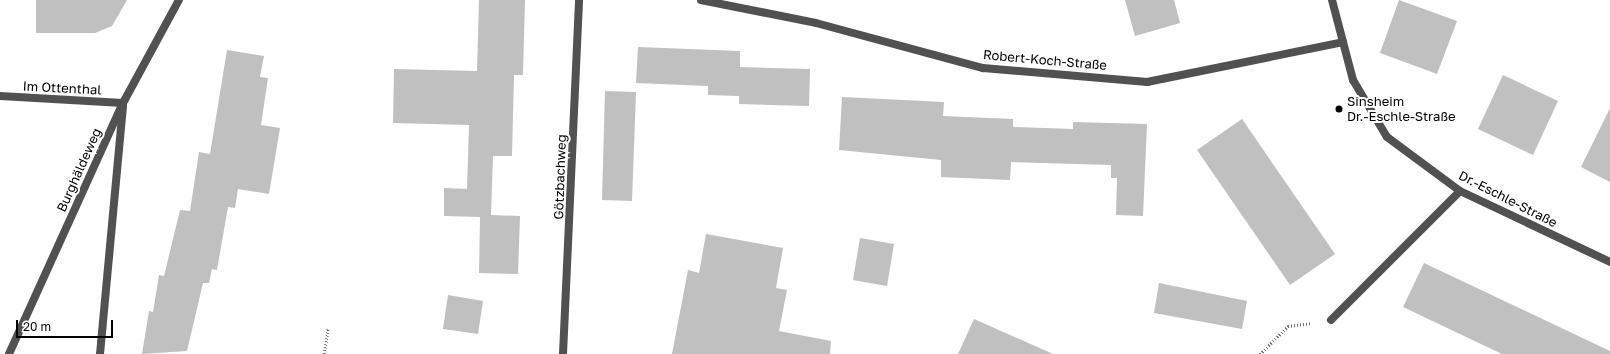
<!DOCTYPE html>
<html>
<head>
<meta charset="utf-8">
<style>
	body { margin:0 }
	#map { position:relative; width:1610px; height:354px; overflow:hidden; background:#fff; font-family:"Golos Text",sans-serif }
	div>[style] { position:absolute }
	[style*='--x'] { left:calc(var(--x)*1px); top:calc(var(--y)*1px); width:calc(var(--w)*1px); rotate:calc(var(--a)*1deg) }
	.building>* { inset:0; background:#c0c0c0 }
	.path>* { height:2.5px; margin-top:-1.25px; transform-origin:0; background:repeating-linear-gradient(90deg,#737373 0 1px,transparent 0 3px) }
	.lane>* { height:8px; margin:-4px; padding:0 4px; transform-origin:4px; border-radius:4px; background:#515151 }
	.street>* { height:8px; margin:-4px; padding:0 4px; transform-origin:4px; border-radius:4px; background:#515151 }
	.dots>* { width:11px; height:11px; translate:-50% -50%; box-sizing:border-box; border:2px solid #fff; border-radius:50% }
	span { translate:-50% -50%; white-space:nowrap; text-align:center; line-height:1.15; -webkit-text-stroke:4px #fff; paint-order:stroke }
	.street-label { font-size:13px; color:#000 }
	.poi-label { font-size:13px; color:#000 }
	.left { translate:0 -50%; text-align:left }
	.scale { position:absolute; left:16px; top:320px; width:97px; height:18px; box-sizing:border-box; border:2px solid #000; border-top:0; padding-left:5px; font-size:12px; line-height:14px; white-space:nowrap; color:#000; -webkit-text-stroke:3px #fff; paint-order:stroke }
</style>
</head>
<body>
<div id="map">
	<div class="building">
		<i style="clip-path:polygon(36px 0,127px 0,112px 26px,95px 33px,36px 33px)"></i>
		<i style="clip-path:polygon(479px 0,525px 0,523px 75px,514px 75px,512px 156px,493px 156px,491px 215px,520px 216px,518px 274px,479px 273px,480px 217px,444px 216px,444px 188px,467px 189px,469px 125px,393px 123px,394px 69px,477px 71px)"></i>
		<i style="clip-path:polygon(1125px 0,1174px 0,1180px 23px,1135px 36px)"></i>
		<i style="clip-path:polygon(1399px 0,1457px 21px,1437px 74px,1380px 53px)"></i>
		<i style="clip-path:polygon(638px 47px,740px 51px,740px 67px,810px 69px,809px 106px,739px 104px,739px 96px,708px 95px,708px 86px,636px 83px)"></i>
		<i style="clip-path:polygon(227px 50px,264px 56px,260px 77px,268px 78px,261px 125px,280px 128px,269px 194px,238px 189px,235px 208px,228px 207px,217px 270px,212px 269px,209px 283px,203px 283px,187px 351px,142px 354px,149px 311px,153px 312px,159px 275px,164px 276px,180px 210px,190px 211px,199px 152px,210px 154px)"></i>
		<i style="clip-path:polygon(1503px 75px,1558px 101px,1533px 155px,1478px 129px)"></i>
		<i style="clip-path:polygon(605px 91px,636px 92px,632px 201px,602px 200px)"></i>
		<i style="clip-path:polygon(842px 97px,944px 102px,943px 116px,1013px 119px,1013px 127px,1073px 129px,1073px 122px,1147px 124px,1143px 216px,1116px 215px,1117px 178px,1111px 178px,1111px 165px,1011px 162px,1010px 180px,941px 177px,941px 160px,839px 150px)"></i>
		<i style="clip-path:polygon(1610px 108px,1610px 182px,1581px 167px)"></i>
		<i style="clip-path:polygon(1242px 119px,1335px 254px,1290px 285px,1197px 150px)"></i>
		<i style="clip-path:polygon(706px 234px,783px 248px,776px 288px,787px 290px,779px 331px,831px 341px,830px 354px,672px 354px,688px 270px,699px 273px)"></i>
		<i style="clip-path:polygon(860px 238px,894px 244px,887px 286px,853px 280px)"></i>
		<i style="clip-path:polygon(1424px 263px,1610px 351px,1610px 354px,1502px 354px,1403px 307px)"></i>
		<i style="clip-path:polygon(1159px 283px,1247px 301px,1242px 329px,1154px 313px)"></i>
		<i style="clip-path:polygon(448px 295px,483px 301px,478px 334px,443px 329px)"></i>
		<i style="clip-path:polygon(974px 319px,1053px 354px,958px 354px)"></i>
	</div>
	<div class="path">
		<i style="--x:324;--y:354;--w:26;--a:-81"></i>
		<i style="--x:1260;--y:354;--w:40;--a:-45"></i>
		<i style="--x:1288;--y:326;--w:23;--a:-7"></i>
	</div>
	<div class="lane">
		<i style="--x:1331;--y:320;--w:182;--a:-45"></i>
		<i style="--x:100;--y:354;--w:249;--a:-84.7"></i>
	</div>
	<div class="street">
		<i style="--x:701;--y:0;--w:117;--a:11.3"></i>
		<i style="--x:816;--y:23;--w:173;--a:15.1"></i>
		<i style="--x:983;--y:68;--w:165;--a:4.9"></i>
		<i style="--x:1147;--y:82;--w:200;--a:-11.5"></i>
		<i style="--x:1332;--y:0;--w:83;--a:75.3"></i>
		<i style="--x:1353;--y:80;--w:66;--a:59.2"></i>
		<i style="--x:1387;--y:137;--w:91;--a:36.5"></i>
		<i style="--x:1460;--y:191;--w:166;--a:25.3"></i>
		<i style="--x:0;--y:96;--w:123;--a:3.3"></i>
		<i style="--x:9;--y:354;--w:276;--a:-65.6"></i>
		<i style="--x:123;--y:103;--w:117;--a:-61.5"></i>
		<i style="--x:563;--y:354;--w:354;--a:-87.4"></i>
	</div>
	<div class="dots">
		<i style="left:1339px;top:109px;background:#000"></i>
	</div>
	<div class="street-label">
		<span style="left:1045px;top:60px;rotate:5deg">Robert-Koch-Straße</span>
		<span style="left:62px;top:88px;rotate:3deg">Im Ottenthal</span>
		<span style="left:79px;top:170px;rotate:-66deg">Burghäldeweg</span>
		<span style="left:560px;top:177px;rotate:-88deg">Götzbachweg</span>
		<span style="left:1508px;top:199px;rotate:27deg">Dr.-Eschle-Straße</span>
	</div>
	<div class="poi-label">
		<span class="left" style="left:1347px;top:109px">Sinsheim<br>Dr.-Eschle-Straße</span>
	</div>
	<div class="scale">20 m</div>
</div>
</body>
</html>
